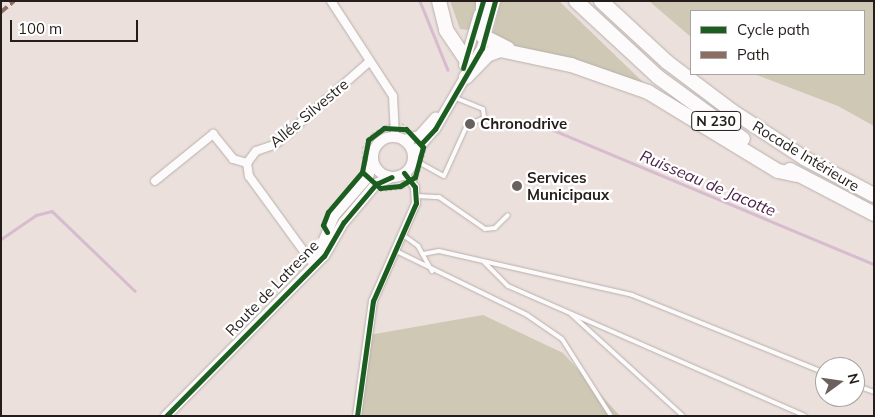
<!DOCTYPE html>
<html>
<head>
<meta charset="utf-8">
<style>
	body { margin:0 }
	#map { position:relative; width:875px; height:417px; overflow:hidden; background:#ebe0dc; font-family:Mulish,sans-serif }
	div>[style] { position:absolute }
	[style*='--x'] { left:calc(var(--x)*1px); top:calc(var(--y)*1px); width:calc(var(--w)*1px); rotate:calc(var(--a)*1deg) }
	.green>* { inset:0; background:#cec8b4 }
	.stream>* { height:2.5px; margin:-1.25px; padding:0 1.25px; transform-origin:1.25px; border-radius:1.25px; background:#d7bbcf }
	.path>* { height:1px; margin-top:-0.5px; transform-origin:0; background:repeating-linear-gradient(90deg,#c5c1c1 0 2.5px,transparent 0 5px) }
	.roads { filter:drop-shadow(0 0 1px #b8b0ad) drop-shadow(0 0 1px #b8b0ad) }
	.service>* { height:4px; margin:-2px; padding:0 2px; transform-origin:2px; border-radius:2px; background:#fcfafa }
	.minor>* { height:8px; margin:-4px; padding:0 4px; transform-origin:4px; border-radius:4px; background:#fcfafa }
	.tertiary>* { height:10px; margin:-5px; padding:0 5px; transform-origin:5px; border-radius:5px; background:#fcfafa }
	.tertiary>.ring { margin:-5px; padding:0; box-sizing:content-box; background:none; border:10px solid #fcfafa; border-radius:50% }
	.trunk>* { height:14px; margin:-7px; padding:0 7px; transform-origin:7px; border-radius:7px; background:#fcfafa }
	.quiet>* { height:4px; margin-top:-2px; transform-origin:0; background:repeating-linear-gradient(90deg,#8d6e63 0 8px,transparent 0 12px) }
	.cycleway>* { height:5px; margin:-2.5px; padding:0 2.5px; transform-origin:2.5px; border-radius:2.5px; background:#1b5e20 }
	.dots>* { width:14px; height:14px; translate:-50% -50%; box-sizing:border-box; border:2px solid #fff; border-radius:50% }
	span { translate:-50% -50%; white-space:nowrap; text-align:center; line-height:1.15; -webkit-text-stroke:4.5px #fff; paint-order:stroke }
	.shield-label span { padding:1px 4px; background:#fff; border:1px solid; border-radius:4px; -webkit-text-stroke-width:0 }
	.shield-label { font-size:14px; color:#241d1b; font-weight:700 }
	.street-label { font-size:15px; color:#241d1b }
	.poi-label { font-size:15px; color:#241d1b; font-weight:700 }
	.left { translate:0 -50%; text-align:left }
	.water-label { font-size:16px; color:#4e234b; font-style:italic }
	.frame { position:absolute; inset:0; border:2px solid #241d1b; pointer-events:none }
	.legend { position:absolute; left:690px; top:10px; width:175px; height:65px; box-sizing:border-box; background:#fff; border:1px solid #a7a5a4; margin:0; padding:6px 9px; list-style:none; font-size:15px; color:#241d1b }
	.legend li { display:flex; align-items:center; gap:10px; height:25px }
	.legend b { width:25px; border:1px solid #a7a5a4 }
	.north { position:absolute; left:815px; top:357px; width:50px; height:50px; box-sizing:border-box; background:#fff; border:1px solid #a7a5a4; border-radius:50%; rotate:76deg; font-size:14px; font-weight:700; line-height:20px; text-align:center; color:#241d1b }
	.north::after { content:''; display:block; margin:auto; width:18px; height:22px; background:#6a615f; clip-path:polygon(50% 0,100% 100%,50% 72%,0 100%) }
	.scale { position:absolute; left:10px; top:20px; width:128px; height:22px; box-sizing:border-box; border:2px solid #241d1b; border-top:0; padding-left:6px; font-size:15px; line-height:18px; white-space:nowrap; color:#241d1b; -webkit-text-stroke:4px #fff; paint-order:stroke }
</style>
</head>
<body>
<div id="map">
	<div class="green">
		<i style="clip-path:polygon(450px 1px,477px 1px,469px 30px,460px 29px)"></i>
		<i style="clip-path:polygon(501px 1px,559px 1px,646px 85px,501px 43px,492px 37px)"></i>
		<i style="clip-path:polygon(649px 1px,874px 1px,874px 126px,838px 106px,754px 74px,864px 74px,864px 11px,691px 11px,691px 37px)"></i>
		<i style="clip-path:polygon(483px 315px,563px 353px,620px 416px,361px 416px,369px 335px)"></i>
	</div>
	<div class="stream">
		<i style="--x:420;--y:1;--w:74;--a:67.9"></i>
		<i style="--x:534;--y:122;--w:368;--a:22.7"></i>
		<i style="--x:1;--y:239;--w:42;--a:-34.4"></i>
		<i style="--x:36;--y:215;--w:16;--a:-14"></i>
		<i style="--x:52;--y:211;--w:115;--a:43.9"></i>
	</div>
	<div class="path">
		<i style="--x:402;--y:123;--w:33;--a:41"></i>
		<i style="--x:427;--y:145;--w:35;--a:105"></i>
		<i style="--x:418;--y:179;--w:19;--a:148"></i>
		<i style="--x:402;--y:189;--w:25;--a:175"></i>
		<i style="--x:377;--y:191;--w:19;--a:-137"></i>
		<i style="--x:363;--y:178;--w:30;--a:-92"></i>
		<i style="--x:362;--y:148;--w:18;--a:-56"></i>
		<i style="--x:372;--y:133;--w:18;--a:-29"></i>
		<i style="--x:388;--y:124;--w:14;--a:-4"></i>
	</div>
	<div class="roads">
		<div class="service">
			<i style="--x:413;--y:159;--w:35;--a:29"></i>
			<i style="--x:444;--y:176;--w:56;--a:-65.7"></i>
			<i style="--x:467;--y:125;--w:18;--a:-22"></i>
			<i style="--x:484;--y:118;--w:9;--a:-96"></i>
			<i style="--x:483;--y:109;--w:31;--a:-158"></i>
			<i style="--x:417;--y:196;--w:22;--a:3"></i>
			<i style="--x:439;--y:197;--w:56;--a:34.8"></i>
			<i style="--x:485;--y:229;--w:10;--a:-6"></i>
			<i style="--x:495;--y:228;--w:18;--a:-45"></i>
			<i style="--x:403;--y:235;--w:19;--a:36"></i>
			<i style="--x:418;--y:246;--w:29;--a:61"></i>
			<i style="--x:394;--y:250;--w:148;--a:26"></i>
			<i style="--x:527;--y:315;--w:42;--a:34.4"></i>
			<i style="--x:562;--y:339;--w:91;--a:57.5"></i>
			<i style="--x:423;--y:254;--w:16;--a:-11"></i>
			<i style="--x:439;--y:251;--w:198;--a:12.8"></i>
			<i style="--x:632;--y:295;--w:208;--a:22"></i>
			<i style="--x:484;--y:262;--w:34;--a:45"></i>
			<i style="--x:508;--y:286;--w:324;--a:23.6"></i>
			<i style="--x:571;--y:314;--w:151;--a:42.3"></i>
			<i style="--x:855;--y:385;--w:20;--a:20"></i>
		</div>
		<div class="minor">
			<i style="--x:331;--y:1;--w:113;--a:56.9"></i>
			<i style="--x:393;--y:96;--w:40;--a:87.1"></i>
			<i style="--x:155;--y:181;--w:75;--a:-39"></i>
			<i style="--x:213;--y:134;--w:32;--a:51"></i>
			<i style="--x:233;--y:159;--w:15;--a:16"></i>
			<i style="--x:313;--y:264;--w:109;--a:-126"></i>
			<i style="--x:249;--y:176;--w:13;--a:-99"></i>
			<i style="--x:247;--y:163;--w:15;--a:-53"></i>
			<i style="--x:256;--y:151;--w:21;--a:-19"></i>
			<i style="--x:276;--y:144;--w:125;--a:-41.4"></i>
			<i style="--x:357;--y:416;--w:116;--a:-82.1"></i>
			<i style="--x:373;--y:301;--w:107;--a:-66.3"></i>
			<i style="--x:416;--y:203;--w:16;--a:-94"></i>
			<i style="--x:415;--y:187;--w:18;--a:-128"></i>
		</div>
		<div class="tertiary">
			<i style="--x:464;--y:65;--w:53;--a:-73.6"></i>
			<i class="ring" style="left:373px;top:137px;width:30px;height:30px"></i>
			<i style="--x:404;--y:140;--w:16;--a:-15"></i>
			<i style="--x:419;--y:136;--w:25;--a:-48"></i>
			<i style="--x:413;--y:154;--w:33;--a:-49"></i>
			<i style="--x:435;--y:129;--w:94;--a:-59.9"></i>
			<i style="--x:482;--y:48;--w:49;--a:-74.5"></i>
			<i style="--x:316;--y:259;--w:47;--a:-67.3"></i>
			<i style="--x:334;--y:216;--w:52;--a:-48.9"></i>
			<i style="--x:368;--y:177;--w:17;--a:-73"></i>
			<i style="--x:166;--y:416;--w:225;--a:-45.4"></i>
			<i style="--x:324;--y:256;--w:39;--a:-60"></i>
			<i style="--x:344;--y:222;--w:50;--a:-49.9"></i>
			<i style="--x:376;--y:184;--w:17;--a:-24"></i>
		</div>
		<div class="trunk">
			<i style="--x:439;--y:1;--w:30;--a:76"></i>
			<i style="--x:446;--y:30;--w:36;--a:56"></i>
			<i style="--x:483;--y:1;--w:35;--a:90"></i>
			<i style="--x:483;--y:36;--w:28;--a:27"></i>
			<i style="--x:576;--y:1;--w:112;--a:42.8"></i>
			<i style="--x:658;--y:77;--w:105;--a:36.1"></i>
			<i style="--x:601;--y:1;--w:90;--a:42.7"></i>
			<i style="--x:667;--y:62;--w:81;--a:37"></i>
			<i style="--x:732;--y:111;--w:86;--a:33.1"></i>
			<i style="--x:804;--y:158;--w:79;--a:27.9"></i>
			<i style="--x:466;--y:77;--w:30;--a:-46"></i>
			<i style="--x:487;--y:55;--w:14;--a:-21"></i>
			<i style="--x:500;--y:50;--w:73;--a:11.9"></i>
			<i style="--x:571;--y:65;--w:82;--a:19.3"></i>
			<i style="--x:648;--y:92;--w:152;--a:31.3"></i>
			<i style="--x:778;--y:171;--w:19;--a:12"></i>
			<i style="--x:790;--y:170;--w:95;--a:27.6"></i>
		</div>
	</div>
	<div class="quiet">
		<i style="--x:1;--y:12;--w:17;--a:-40"></i>
	</div>
	<div class="cycleway">
		<i style="--x:463;--y:68;--w:70;--a:-73.4"></i>
		<i style="--x:384;--y:128;--w:22;--a:3"></i>
		<i style="--x:406;--y:129;--w:25;--a:47"></i>
		<i style="--x:423;--y:147;--w:31;--a:105"></i>
		<i style="--x:415;--y:177;--w:17;--a:149"></i>
		<i style="--x:400;--y:186;--w:20;--a:174"></i>
		<i style="--x:380;--y:188;--w:24;--a:-138"></i>
		<i style="--x:362;--y:172;--w:33;--a:-79"></i>
		<i style="--x:368;--y:140;--w:20;--a:-37"></i>
		<i style="--x:421;--y:144;--w:21;--a:-47"></i>
		<i style="--x:435;--y:129;--w:94;--a:-59.9"></i>
		<i style="--x:482;--y:48;--w:49;--a:-74.5"></i>
		<i style="--x:327;--y:232;--w:8;--a:-120"></i>
		<i style="--x:323;--y:225;--w:14;--a:-69"></i>
		<i style="--x:328;--y:212;--w:52;--a:-49.6"></i>
		<i style="--x:166;--y:416;--w:225;--a:-45.4"></i>
		<i style="--x:324;--y:256;--w:39;--a:-60"></i>
		<i style="--x:344;--y:222;--w:50;--a:-49.9"></i>
		<i style="--x:376;--y:184;--w:17;--a:-24"></i>
		<i style="--x:357;--y:416;--w:116;--a:-82.1"></i>
		<i style="--x:373;--y:301;--w:107;--a:-66.3"></i>
		<i style="--x:416;--y:203;--w:16;--a:-94"></i>
		<i style="--x:415;--y:187;--w:18;--a:-128"></i>
	</div>
	<div class="dots">
		<i style="left:470px;top:124px;background:#6a615f"></i>
		<i style="left:517px;top:186px;background:#6a615f"></i>
	</div>
	<div class="shield-label">
		<span style="left:716px;top:121px">N 230</span>
	</div>
	<div class="street-label">
		<span style="left:309px;top:113px;rotate:-40deg">Allée Silvestre</span>
		<span style="left:806px;top:156px;rotate:31deg">Rocade Intérieure</span>
		<span style="left:272px;top:288px;rotate:-46deg">Route de Latresne</span>
	</div>
	<div class="poi-label">
		<span class="left" style="left:480px;top:124px">Chronodrive</span>
		<span class="left" style="left:527px;top:186px">Services<br>Municipaux</span>
	</div>
	<div class="water-label">
		<span style="left:708px;top:183px;rotate:23deg">Ruisseau de Jacotte</span>
	</div>
	<div class="frame"></div>
	<ul class="legend">
	<li><b style="height:6px;background:#1b5e20"></b>Cycle path</li>
	<li><b style="height:6px;background:#8d6e63"></b>Path</li>
	</ul>
	<div class="north">N</div>
	<div class="scale">100 m</div>
</div>
</body>
</html>
